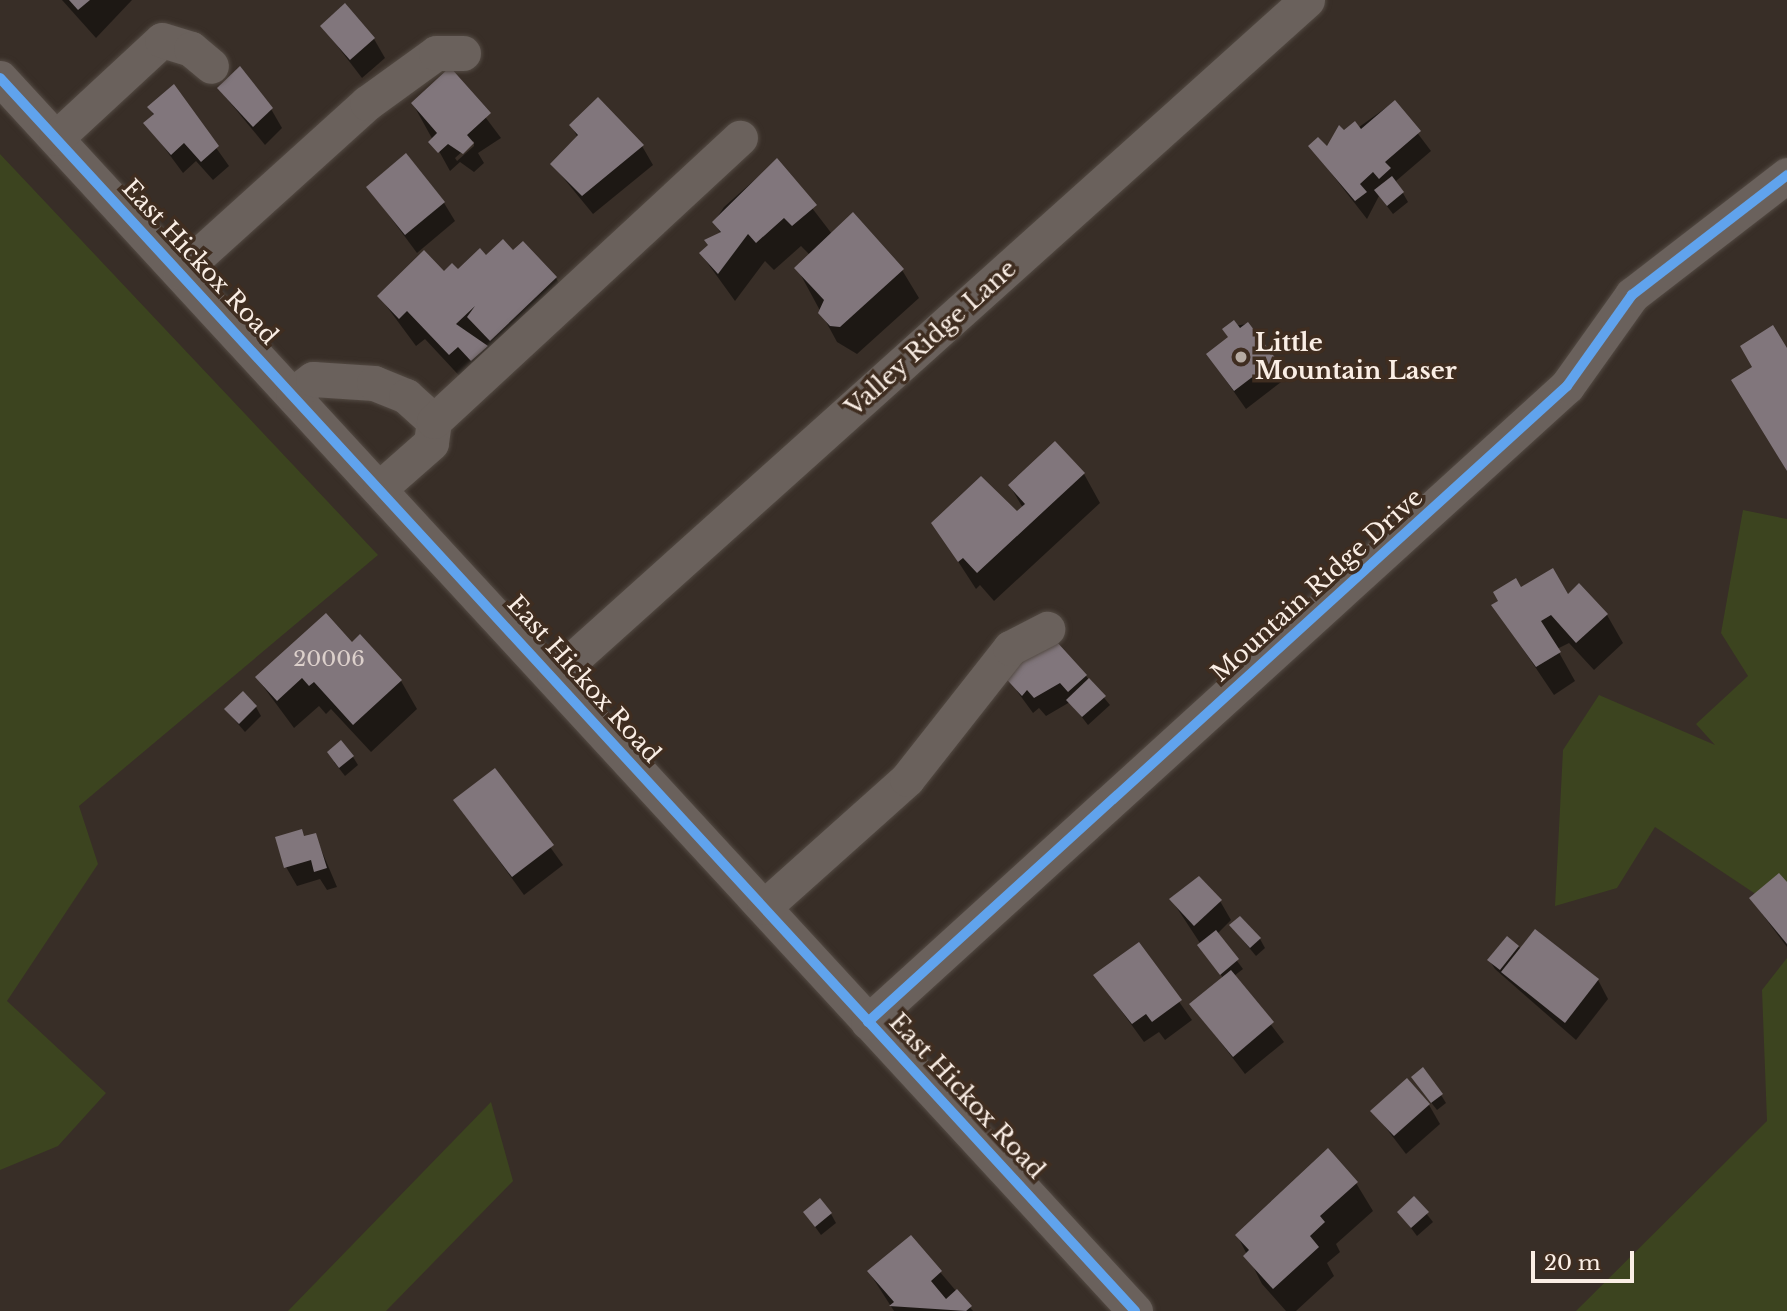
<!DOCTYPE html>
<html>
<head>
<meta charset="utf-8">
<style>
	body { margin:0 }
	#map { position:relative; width:1787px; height:1311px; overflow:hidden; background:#382e27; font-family:"Libre Baskerville",serif }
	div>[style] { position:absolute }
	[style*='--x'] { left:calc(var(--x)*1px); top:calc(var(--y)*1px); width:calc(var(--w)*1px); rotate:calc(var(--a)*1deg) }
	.green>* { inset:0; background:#3c441f }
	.shadow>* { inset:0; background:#0007 }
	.building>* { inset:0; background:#81767c }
	.roads { filter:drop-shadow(0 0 2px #534a43) drop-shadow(0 0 2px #534a43) }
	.minor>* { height:35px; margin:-17.5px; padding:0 17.5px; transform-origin:17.5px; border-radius:17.5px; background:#6a615c }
	.cycleway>* { height:10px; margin:-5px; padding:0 5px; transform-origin:5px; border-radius:5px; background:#60a3ed }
	.dots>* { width:19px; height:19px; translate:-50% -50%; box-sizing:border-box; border:4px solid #3f2d20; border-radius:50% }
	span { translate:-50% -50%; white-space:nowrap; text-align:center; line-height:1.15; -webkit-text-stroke:7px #3f2d20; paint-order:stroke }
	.number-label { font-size:21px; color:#dcd0cb }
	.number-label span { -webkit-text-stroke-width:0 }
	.street-label { font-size:24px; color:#faeee5 }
	.poi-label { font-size:24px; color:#faeee5; font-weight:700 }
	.left { translate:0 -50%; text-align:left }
	.scale { position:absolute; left:1531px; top:1251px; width:103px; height:32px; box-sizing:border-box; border:4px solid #faeee5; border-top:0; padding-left:9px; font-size:21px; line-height:24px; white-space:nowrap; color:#faeee5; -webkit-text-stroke:5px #3f2d20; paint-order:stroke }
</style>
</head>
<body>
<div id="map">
	<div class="green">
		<i style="clip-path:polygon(0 154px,378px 555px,79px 806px,98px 864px,7px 1001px,106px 1093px,58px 1146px,0 1170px)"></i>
		<i style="clip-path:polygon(1743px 510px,1787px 519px,1787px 915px,1655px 827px,1617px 888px,1555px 906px,1563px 750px,1599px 695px,1715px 745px,1696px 724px,1748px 676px,1721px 633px)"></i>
		<i style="clip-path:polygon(1787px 958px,1787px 1311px,1576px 1311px,1767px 1121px,1762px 990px)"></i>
		<i style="clip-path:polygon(491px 1102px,513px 1181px,386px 1311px,288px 1311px)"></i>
	</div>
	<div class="shadow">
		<i style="clip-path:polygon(62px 0,132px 0,96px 38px)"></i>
		<i style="clip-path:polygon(322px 26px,374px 39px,385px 58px,362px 78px)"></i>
		<i style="clip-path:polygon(evenodd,450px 70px,501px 138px,478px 153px,484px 163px,474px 172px,460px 162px,450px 171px,413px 104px,450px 70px,474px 141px,474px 146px,457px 161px,455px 158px,474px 141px)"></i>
		<i style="clip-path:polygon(173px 87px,229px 166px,213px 180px,196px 161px,183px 173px,146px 123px,154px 116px,150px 108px)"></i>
		<i style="clip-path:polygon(219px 89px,271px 109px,282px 128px,265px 145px)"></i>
		<i style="clip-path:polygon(1394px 102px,1431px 151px,1396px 181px,1408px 202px,1393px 214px,1379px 196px,1367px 219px,1310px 146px,1327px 150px)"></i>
		<i style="clip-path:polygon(571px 125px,642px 146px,653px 165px,593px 214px,552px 164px,578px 138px)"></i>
		<i style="clip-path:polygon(776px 161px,832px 234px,902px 270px,919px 298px,857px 354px,837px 342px,797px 268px,810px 255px,801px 246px,774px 270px,765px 261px,735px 301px,701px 254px,721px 234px,714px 222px,724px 207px)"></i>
		<i style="clip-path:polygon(368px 187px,444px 203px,455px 221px,417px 253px)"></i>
		<i style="clip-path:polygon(513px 252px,556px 278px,572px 306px,466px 383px,425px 339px,416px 346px,379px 296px)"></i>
		<i style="clip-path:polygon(1247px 324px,1285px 379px,1246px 409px,1208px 355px,1229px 339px,1227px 327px)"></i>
		<i style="clip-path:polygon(1084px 474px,1100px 503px,994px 601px,980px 585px,976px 589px,933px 523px,1017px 514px,1023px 508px,1010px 486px)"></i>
		<i style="clip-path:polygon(1521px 590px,1567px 597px,1607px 615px,1623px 643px,1594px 670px,1569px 643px,1557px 649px,1575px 681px,1554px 695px,1494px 606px)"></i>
		<i style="clip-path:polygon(352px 644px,401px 681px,417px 709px,371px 752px,331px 709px,326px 714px,319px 706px,294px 728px,257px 678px)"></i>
		<i style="clip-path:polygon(1003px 672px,1086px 676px,1110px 705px,1088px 725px,1070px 702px,1046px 716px,1039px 708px,1033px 713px)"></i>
		<i style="clip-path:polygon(256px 707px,261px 716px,245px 732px,226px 710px)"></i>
		<i style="clip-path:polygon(353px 757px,358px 765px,345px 776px,334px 762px)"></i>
		<i style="clip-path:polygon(495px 770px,563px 865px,524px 895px,455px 800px)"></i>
		<i style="clip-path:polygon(315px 835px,337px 887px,327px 890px,320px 879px,297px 886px,286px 867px,305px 838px)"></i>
		<i style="clip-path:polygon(1787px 885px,1787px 947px,1751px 899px)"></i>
		<i style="clip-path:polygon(1171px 899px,1220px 901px,1231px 920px,1217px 934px,1243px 969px,1234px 976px,1284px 1042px,1245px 1074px,1192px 1005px,1223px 978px)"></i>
		<i style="clip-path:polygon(1231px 926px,1260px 939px,1265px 948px,1256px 956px)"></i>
		<i style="clip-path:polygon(1138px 944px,1192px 1020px,1165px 1040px,1159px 1032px,1144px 1042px,1096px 976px)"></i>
		<i style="clip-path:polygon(1518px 947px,1598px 980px,1608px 999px,1576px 1040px,1495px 969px,1489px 960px)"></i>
		<i style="clip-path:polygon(1418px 1086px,1441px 1095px,1446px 1103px,1437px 1110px)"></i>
		<i style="clip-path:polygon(1429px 1105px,1440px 1124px,1406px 1154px,1373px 1111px)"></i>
		<i style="clip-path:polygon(1356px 1183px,1373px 1211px,1336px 1244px,1340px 1252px,1327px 1263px,1334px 1276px,1296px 1311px,1286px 1311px,1262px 1284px,1237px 1235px)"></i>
		<i style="clip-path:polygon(1414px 1198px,1433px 1222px,1417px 1236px,1399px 1212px)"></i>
		<i style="clip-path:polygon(805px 1213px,831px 1214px,836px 1223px,821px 1235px)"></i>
		<i style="clip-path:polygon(869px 1272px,940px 1272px,973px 1311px,894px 1311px)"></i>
	</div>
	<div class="building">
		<i style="clip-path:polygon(69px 0,90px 0,78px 10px)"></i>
		<i style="clip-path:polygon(345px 3px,375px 38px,350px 60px,320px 26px)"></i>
		<i style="clip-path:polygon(240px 66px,273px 108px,253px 127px,217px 88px)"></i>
		<i style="clip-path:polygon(450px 67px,491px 113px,467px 135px,474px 143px,463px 154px,448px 144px,438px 153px,428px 142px,437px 133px,411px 103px)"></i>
		<i style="clip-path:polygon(174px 84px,219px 146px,201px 162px,184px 143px,171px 155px,143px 123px,154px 114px,147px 107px)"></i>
		<i style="clip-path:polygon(598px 97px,644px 145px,582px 196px,550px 164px,578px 135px,569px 125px)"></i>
		<i style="clip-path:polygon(1395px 100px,1421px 131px,1385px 162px,1391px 168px,1379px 179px,1373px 172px,1360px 184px,1367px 192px,1355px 201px,1308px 146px,1318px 137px,1327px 146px,1339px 125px,1344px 130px,1355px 121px,1361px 129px)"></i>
		<i style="clip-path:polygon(406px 153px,445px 202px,405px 235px,366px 187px)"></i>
		<i style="clip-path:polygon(777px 158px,817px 205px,792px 226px,784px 218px,756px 243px,748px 234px,718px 274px,699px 253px,708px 245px,704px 240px,721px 232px,712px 222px)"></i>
		<i style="clip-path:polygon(1392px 176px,1404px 192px,1387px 206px,1374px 190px)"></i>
		<i style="clip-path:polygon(853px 212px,904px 269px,840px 327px,830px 326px,818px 313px,824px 300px,794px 268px)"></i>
		<i style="clip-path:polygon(503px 239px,513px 250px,523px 241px,557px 277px,490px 341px,467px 317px,475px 306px,456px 324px,488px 346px,471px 361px,458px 347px,449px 355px,407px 311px,399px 319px,377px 296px,424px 250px,444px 271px,452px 263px,458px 269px,480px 248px,486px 255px)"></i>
		<i style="clip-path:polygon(1234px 320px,1240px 328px,1248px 322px,1276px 359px,1234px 391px,1206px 354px,1228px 337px,1222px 329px)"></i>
		<i style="clip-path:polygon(1773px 325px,1787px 348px,1787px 471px,1731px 380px,1752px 367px,1740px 346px)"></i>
		<i style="clip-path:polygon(1055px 441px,1085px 473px,977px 573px,963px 558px,958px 562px,931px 523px,981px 476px,1017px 511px,1025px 504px,1008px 485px)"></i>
		<i style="clip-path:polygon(1553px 568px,1568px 594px,1579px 583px,1608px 614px,1576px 643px,1551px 615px,1541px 621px,1561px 652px,1536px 667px,1491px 605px,1498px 601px,1493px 592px,1516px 578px,1521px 587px)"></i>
		<i style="clip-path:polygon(326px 613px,352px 642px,360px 634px,402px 680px,353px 725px,314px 682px,309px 686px,302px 678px,277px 701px,255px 677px)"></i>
		<i style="clip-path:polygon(1046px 630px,1087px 675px,1068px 692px,1060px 683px,1034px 698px,1027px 690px,1022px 696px,1000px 672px)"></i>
		<i style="clip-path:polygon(1089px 678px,1106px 696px,1082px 717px,1066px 700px)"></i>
		<i style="clip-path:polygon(243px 691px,257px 706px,239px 724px,224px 709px)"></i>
		<i style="clip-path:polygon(341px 740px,354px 756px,339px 768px,327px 752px)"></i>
		<i style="clip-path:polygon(495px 768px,554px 845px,512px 877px,453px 800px)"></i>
		<i style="clip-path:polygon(302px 829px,304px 836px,316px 833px,327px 868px,314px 872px,311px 860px,284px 868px,275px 837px)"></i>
		<i style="clip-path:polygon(1779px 873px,1787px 882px,1787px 944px,1749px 898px)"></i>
		<i style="clip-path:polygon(1199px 876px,1222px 900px,1194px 926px,1169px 899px)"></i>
		<i style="clip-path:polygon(1240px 916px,1261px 938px,1250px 948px,1229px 925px)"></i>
		<i style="clip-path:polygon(1535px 929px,1599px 979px,1565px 1023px,1501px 972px)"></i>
		<i style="clip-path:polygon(1216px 930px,1239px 959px,1220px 975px,1197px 945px)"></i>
		<i style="clip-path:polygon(1507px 936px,1519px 946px,1500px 970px,1487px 960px)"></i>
		<i style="clip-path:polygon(1139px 942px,1182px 1000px,1152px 1022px,1146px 1014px,1132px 1024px,1093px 975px)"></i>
		<i style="clip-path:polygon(1231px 970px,1274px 1022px,1233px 1057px,1189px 1004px)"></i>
		<i style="clip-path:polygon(1423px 1067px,1443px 1094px,1431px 1103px,1411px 1077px)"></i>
		<i style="clip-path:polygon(1407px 1078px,1430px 1104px,1394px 1136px,1370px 1111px)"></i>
		<i style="clip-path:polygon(1328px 1148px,1358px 1182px,1320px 1216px,1325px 1222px,1310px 1236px,1319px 1247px,1273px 1289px,1243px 1256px,1249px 1250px,1235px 1235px)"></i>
		<i style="clip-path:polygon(1414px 1196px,1429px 1212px,1411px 1228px,1397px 1212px)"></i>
		<i style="clip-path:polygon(820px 1198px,832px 1213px,815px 1227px,803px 1212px)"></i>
		<i style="clip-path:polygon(911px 1235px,942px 1271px,931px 1281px,946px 1299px,957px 1289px,972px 1306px,966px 1311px,889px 1306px,894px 1302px,867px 1271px)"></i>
	</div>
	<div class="roads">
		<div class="minor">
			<i style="--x:0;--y:78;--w:1676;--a:47.37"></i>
			<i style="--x:56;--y:138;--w:144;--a:-42.8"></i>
			<i style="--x:162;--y:40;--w:30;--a:17"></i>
			<i style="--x:191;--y:49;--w:26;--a:40"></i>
			<i style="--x:180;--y:272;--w:252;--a:-42.1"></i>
			<i style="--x:367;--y:103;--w:85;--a:-35.9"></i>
			<i style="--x:436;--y:53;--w:27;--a:0"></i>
			<i style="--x:293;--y:394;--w:25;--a:-37"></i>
			<i style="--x:313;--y:379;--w:61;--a:3.8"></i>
			<i style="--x:374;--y:383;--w:35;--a:22"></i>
			<i style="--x:406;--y:396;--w:38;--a:42"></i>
			<i style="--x:434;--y:421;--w:22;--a:98"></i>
			<i style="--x:431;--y:443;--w:68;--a:138.6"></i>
			<i style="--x:434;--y:421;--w:417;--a:-42.8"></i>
			<i style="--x:554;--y:676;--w:1012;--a:-41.92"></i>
			<i style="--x:764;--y:907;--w:192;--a:-41.8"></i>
			<i style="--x:907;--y:779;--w:167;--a:-51.8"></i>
			<i style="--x:1010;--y:648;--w:42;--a:-27.2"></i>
			<i style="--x:868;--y:1022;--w:945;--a:-42.3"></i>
			<i style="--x:1567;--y:386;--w:112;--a:-54.5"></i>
			<i style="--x:1632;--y:295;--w:196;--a:-37.7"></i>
		</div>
	</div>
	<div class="cycleway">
		<i style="--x:0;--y:78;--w:1676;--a:47.37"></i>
		<i style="--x:868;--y:1022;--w:945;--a:-42.3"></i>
		<i style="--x:1567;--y:386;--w:112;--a:-54.5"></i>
		<i style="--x:1632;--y:295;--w:196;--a:-37.7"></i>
	</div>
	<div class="dots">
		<i style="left:1241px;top:357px;background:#b6aba2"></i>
	</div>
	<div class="number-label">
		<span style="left:329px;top:659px">20006</span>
	</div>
	<div class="street-label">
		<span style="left:200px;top:262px;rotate:47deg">East Hickox Road</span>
		<span style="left:931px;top:338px;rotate:-42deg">Valley Ridge Lane</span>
		<span style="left:1317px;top:585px;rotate:-42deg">Mountain Ridge Drive</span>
		<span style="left:584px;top:679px;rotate:48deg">East Hickox Road</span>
		<span style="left:967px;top:1096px;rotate:47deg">East Hickox Road</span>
	</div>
	<div class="poi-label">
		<span class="left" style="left:1255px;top:357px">Little<br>Mountain Laser</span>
	</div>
	<div class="scale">20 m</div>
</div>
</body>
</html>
